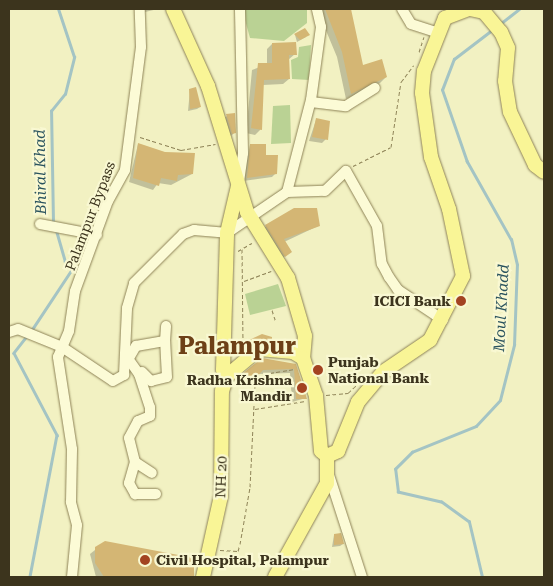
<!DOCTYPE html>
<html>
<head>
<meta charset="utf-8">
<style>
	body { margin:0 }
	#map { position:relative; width:553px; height:586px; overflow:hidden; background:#f2f1c2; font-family:"Roboto Serif",serif }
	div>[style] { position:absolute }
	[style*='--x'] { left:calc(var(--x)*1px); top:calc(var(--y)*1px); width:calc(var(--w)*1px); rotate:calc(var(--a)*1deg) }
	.green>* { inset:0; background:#bad294 }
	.shadow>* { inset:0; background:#0003 }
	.stream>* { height:2.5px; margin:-1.25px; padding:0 1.25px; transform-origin:1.25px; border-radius:1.25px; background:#a4c4c4 }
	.building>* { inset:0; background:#d4b674 }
	.path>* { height:1px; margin-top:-0.5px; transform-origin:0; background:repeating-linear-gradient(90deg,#8e8357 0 4px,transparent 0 6.5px) }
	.roads { filter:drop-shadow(0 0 1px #8e8357) drop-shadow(0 0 1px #8e8357) }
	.minor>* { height:10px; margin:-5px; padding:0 5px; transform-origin:5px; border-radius:5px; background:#fcfbd6 }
	.major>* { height:14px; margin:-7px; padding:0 7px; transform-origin:7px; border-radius:7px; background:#f9f596 }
	.dots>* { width:14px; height:14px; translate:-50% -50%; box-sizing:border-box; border:2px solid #f9f8d2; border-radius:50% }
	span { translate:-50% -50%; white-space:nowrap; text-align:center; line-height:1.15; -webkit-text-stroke:4.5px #f9f8d2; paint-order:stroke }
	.street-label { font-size:14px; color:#3c341d }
	.poi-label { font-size:14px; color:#3c341d; font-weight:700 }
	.right { translate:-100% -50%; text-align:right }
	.left { translate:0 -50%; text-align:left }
	.water-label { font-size:15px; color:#2a535e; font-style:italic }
	.town-label { font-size:24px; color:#6d4017; font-weight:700 }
	.frame { position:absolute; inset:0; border:10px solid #3c341d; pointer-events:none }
</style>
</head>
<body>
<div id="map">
	<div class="green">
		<i style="clip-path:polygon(242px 9px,307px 9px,307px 23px,284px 41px,250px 38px)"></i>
		<i style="clip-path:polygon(311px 45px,309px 80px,292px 79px,291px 60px,298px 57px,299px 47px)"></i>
		<i style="clip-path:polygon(290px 105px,291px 143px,271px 144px,273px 106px)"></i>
		<i style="clip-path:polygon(278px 284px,286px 306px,250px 315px,245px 294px)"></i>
	</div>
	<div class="shadow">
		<i style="clip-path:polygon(144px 9px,158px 9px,145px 12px)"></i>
		<i style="clip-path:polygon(317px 9px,349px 9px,362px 67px,386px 77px,380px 83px,346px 99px,337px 57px)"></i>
		<i style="clip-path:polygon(295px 35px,306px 37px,297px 42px)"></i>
		<i style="clip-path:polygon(272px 44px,295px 54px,288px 60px,289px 79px,283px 84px,263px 85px,261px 129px,255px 135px,246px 133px,252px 70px,267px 64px,267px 49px)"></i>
		<i style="clip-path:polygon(190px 90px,200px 107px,197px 109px,188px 111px)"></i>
		<i style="clip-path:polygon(227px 116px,234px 133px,230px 137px,223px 119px)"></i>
		<i style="clip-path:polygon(316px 120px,326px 139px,322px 143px,309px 141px)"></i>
		<i style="clip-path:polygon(138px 144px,164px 153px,194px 154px,192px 174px,171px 185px,158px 183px,153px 190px,129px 182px)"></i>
		<i style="clip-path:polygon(250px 145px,276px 173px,272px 177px,243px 181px)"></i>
		<i style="clip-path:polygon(266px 226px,318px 226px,284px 242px,290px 252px,279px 261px,261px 231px)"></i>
		<i style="clip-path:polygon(262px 336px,270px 342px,265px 346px,240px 348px)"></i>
		<i style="clip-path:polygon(262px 359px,295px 365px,306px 398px,292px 402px,290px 373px,258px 374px,249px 383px,239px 380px)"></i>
		<i style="clip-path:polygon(334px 535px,343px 544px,340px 546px,332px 547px)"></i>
		<i style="clip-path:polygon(105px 542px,193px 559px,194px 577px,96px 577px,90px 554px)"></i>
	</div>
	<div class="stream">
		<i style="--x:500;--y:24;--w:24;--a:-38"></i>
		<i style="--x:53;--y:222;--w:111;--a:-91"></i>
		<i style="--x:51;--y:111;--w:22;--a:-51"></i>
		<i style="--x:65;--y:94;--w:38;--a:-76"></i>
		<i style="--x:74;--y:57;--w:51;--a:-108.4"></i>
		<i style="--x:31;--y:331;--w:74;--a:-56.5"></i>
		<i style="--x:72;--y:269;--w:10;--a:-135"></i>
		<i style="--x:65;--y:262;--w:33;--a:-106"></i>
		<i style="--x:28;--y:335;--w:23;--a:128"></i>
		<i style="--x:14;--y:353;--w:93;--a:62.3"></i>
		<i style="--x:57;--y:435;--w:145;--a:100.8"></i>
		<i style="--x:482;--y:577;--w:57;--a:-103.3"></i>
		<i style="--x:469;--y:522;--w:34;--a:-144"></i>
		<i style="--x:441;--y:502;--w:44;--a:-166.9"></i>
		<i style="--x:398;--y:492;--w:23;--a:-97"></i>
		<i style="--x:395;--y:469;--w:24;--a:-45"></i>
		<i style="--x:412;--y:452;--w:69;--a:-22.1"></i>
		<i style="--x:476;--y:426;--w:35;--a:-47"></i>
		<i style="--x:500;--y:400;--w:57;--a:-75.7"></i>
		<i style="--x:514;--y:345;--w:80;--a:-87.9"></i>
		<i style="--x:517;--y:265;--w:26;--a:-103"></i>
		<i style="--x:511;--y:240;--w:90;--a:-119.4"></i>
		<i style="--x:467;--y:162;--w:76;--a:-109.1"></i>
		<i style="--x:442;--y:90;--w:33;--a:-69"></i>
		<i style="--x:454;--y:59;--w:48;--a:-37.3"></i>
	</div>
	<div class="building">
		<i style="clip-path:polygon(325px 9px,351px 9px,363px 65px,382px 59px,387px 77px,351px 94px,342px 52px)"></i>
		<i style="clip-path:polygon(305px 28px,310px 35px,300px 40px,294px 34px)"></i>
		<i style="clip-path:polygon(296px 42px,297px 55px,289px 55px,290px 79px,264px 80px,262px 130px,251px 128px,258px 63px,272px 63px,272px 43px)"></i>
		<i style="clip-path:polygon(196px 87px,201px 107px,190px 109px,189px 89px)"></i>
		<i style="clip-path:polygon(235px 113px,236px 133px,232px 134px,226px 114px)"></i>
		<i style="clip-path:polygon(316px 118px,330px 121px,328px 140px,312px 137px)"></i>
		<i style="clip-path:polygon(138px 143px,165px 152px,195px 153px,193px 174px,178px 175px,177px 181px,161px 178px,159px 186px,133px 178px)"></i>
		<i style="clip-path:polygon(250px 144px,266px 144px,266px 155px,278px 155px,277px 174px,247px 178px)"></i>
		<i style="clip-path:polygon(294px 208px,317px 208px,320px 226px,284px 239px,292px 252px,285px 257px,265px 225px)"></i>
		<i style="clip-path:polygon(262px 334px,272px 337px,272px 341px,243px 343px)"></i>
		<i style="clip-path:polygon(262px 358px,296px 364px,307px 399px,296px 399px,294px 369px,263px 370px,254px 380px,241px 375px)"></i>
		<i style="clip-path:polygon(341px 533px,344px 544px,334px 545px,334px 534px)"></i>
		<i style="clip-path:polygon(105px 541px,194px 558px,194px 577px,104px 577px,95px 563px,95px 547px)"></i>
	</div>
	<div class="path">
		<i style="--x:419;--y:52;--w:16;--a:-72"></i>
		<i style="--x:140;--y:137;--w:43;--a:17.6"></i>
		<i style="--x:181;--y:150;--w:35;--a:-10"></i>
		<i style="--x:353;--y:166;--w:42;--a:-26.6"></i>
		<i style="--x:391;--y:147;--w:66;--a:-81.3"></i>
		<i style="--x:401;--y:82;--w:21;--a:-53"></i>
		<i style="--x:242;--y:249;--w:98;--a:89.4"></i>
		<i style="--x:238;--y:251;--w:16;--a:-30"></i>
		<i style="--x:244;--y:281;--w:29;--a:-20"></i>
		<i style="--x:272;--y:310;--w:13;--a:72"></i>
		<i style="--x:326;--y:395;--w:22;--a:-5"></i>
		<i style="--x:348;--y:393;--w:22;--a:-43"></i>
		<i style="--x:255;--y:409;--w:51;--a:-9.1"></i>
		<i style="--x:220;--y:550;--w:18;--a:3"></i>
		<i style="--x:238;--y:551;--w:7;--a:-74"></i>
		<i style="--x:240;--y:544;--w:58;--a:-80"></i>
		<i style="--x:250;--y:487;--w:103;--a:-87.2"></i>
		<i style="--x:255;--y:384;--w:19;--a:-36"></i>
		<i style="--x:270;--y:373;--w:25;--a:-9"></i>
	</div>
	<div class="roads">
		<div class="minor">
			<i style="--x:402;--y:9;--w:17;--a:59"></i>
			<i style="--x:411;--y:24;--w:26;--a:18"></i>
			<i style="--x:311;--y:102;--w:35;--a:7"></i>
			<i style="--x:346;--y:106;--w:34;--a:-32"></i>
			<i style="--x:239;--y:182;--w:29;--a:-82"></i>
			<i style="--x:243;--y:153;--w:144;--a:-91.2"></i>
			<i style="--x:287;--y:192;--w:38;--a:-2"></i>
			<i style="--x:325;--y:191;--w:29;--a:-44"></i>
			<i style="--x:346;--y:171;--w:63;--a:60.6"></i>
			<i style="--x:377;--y:226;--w:38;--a:83"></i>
			<i style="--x:382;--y:264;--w:15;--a:62"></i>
			<i style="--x:389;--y:277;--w:16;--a:55"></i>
			<i style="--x:398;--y:290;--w:54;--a:33.7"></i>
			<i style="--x:40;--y:224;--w:58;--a:10.9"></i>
			<i style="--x:9;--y:332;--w:9;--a:-18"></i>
			<i style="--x:18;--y:329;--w:48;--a:22.2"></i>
			<i style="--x:62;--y:347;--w:61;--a:33.7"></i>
			<i style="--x:113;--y:381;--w:13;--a:-29"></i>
			<i style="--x:124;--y:375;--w:67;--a:-87.4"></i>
			<i style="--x:127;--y:308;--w:26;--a:-74"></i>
			<i style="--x:134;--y:283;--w:69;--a:-45"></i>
			<i style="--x:183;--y:234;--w:12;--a:-20"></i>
			<i style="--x:194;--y:230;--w:33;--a:5"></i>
			<i style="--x:227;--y:233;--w:73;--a:-34.3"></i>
			<i style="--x:287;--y:192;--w:95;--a:-75.4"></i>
			<i style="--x:311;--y:100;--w:74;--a:-82.2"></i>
			<i style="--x:321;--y:27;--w:18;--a:-103"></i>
			<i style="--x:127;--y:357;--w:21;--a:55"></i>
			<i style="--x:139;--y:374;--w:35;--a:72"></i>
			<i style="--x:150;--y:407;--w:9;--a:90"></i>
			<i style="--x:150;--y:416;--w:13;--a:157"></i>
			<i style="--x:138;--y:421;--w:19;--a:118"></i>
			<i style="--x:129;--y:438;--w:25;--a:76"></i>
			<i style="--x:135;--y:462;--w:22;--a:106"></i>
			<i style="--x:129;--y:483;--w:13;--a:61"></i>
			<i style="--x:135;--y:494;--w:21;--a:0"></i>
			<i style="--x:129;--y:358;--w:14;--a:-60"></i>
			<i style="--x:136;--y:346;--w:29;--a:-10"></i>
			<i style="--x:165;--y:341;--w:15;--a:-86"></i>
			<i style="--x:142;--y:372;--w:13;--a:45"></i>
			<i style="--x:151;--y:381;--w:16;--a:-14"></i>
			<i style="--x:167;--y:377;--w:36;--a:-93"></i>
			<i style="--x:135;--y:462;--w:20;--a:33"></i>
			<i style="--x:329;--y:475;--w:107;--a:72.1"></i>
			<i style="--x:72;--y:577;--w:52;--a:-84.5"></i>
			<i style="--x:77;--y:525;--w:24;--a:-105"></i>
			<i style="--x:71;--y:502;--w:53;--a:-88.9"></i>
			<i style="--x:72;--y:449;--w:93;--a:-98.7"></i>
			<i style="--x:58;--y:357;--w:28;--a:-67"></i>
			<i style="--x:69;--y:331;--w:40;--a:-81.5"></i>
			<i style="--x:75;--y:291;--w:96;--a:-69.9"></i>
			<i style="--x:108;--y:201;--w:35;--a:-61"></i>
			<i style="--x:125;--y:170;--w:124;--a:-82.6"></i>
			<i style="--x:141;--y:47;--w:38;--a:-92"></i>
		</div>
		<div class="major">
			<i style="--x:173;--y:9;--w:85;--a:65.6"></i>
			<i style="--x:208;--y:86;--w:132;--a:72.8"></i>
			<i style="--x:247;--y:212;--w:78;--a:58.2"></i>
			<i style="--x:288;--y:278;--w:60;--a:73.7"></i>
			<i style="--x:305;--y:336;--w:22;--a:95"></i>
			<i style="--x:470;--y:9;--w:14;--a:12"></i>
			<i style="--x:484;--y:12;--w:26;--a:50"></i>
			<i style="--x:501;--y:32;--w:17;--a:66"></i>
			<i style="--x:508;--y:48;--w:33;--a:95"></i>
			<i style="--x:505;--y:81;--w:31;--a:81"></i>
			<i style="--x:510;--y:112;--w:59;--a:64.7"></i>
			<i style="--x:535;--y:165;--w:11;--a:38"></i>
			<i style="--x:227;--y:376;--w:42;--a:-40.2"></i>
			<i style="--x:259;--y:349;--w:34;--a:5"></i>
			<i style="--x:293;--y:352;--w:12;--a:31"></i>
			<i style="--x:303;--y:358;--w:40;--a:71.1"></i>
			<i style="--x:316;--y:396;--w:55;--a:84.8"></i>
			<i style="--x:321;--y:451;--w:8;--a:40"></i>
			<i style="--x:327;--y:456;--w:12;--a:-24"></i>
			<i style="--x:338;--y:451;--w:53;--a:-67.8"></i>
			<i style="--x:358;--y:402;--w:39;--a:-50"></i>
			<i style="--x:383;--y:372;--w:57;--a:-34.2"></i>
			<i style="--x:430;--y:340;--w:72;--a:-62.7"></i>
			<i style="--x:463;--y:276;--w:68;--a:-101.8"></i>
			<i style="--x:449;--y:209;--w:55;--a:-109.1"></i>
			<i style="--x:431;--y:157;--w:65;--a:-98"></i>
			<i style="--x:422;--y:93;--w:22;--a:-85"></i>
			<i style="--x:424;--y:71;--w:57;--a:-68.4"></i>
			<i style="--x:445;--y:18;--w:26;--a:-21"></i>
			<i style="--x:227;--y:376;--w:7;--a:-124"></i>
			<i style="--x:223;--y:370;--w:137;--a:-88.3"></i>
			<i style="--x:227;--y:233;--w:48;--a:-76.8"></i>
			<i style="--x:203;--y:577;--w:83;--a:-77.5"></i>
			<i style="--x:221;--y:496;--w:105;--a:-89.5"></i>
			<i style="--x:222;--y:391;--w:16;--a:-72"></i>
			<i style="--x:275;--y:577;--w:107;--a:-61"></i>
			<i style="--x:327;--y:483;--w:27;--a:-90"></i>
		</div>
	</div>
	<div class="dots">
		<i style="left:461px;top:301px;background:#a34321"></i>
		<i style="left:318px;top:370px;background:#a34321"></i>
		<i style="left:302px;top:388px;background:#a34321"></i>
		<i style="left:145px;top:560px;background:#a34321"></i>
	</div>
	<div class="street-label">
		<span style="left:90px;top:216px;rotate:-69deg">Palampur Bypass</span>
		<span style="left:221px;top:477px;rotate:-88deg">NH 20</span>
	</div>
	<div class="poi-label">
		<span class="right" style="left:451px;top:301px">ICICI Bank</span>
		<span class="left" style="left:328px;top:370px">Punjab<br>National Bank</span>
		<span class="right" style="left:292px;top:388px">Radha Krishna<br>Mandir</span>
		<span class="left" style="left:156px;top:560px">Civil Hospital, Palampur</span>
	</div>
	<div class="water-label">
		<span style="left:41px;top:172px;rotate:-91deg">Bhiral Khad</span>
		<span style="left:502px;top:308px;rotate:-87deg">Moul Khadd</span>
	</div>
	<div class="town-label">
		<span style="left:237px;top:347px">Palampur</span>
	</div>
	<div class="frame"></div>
</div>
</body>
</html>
